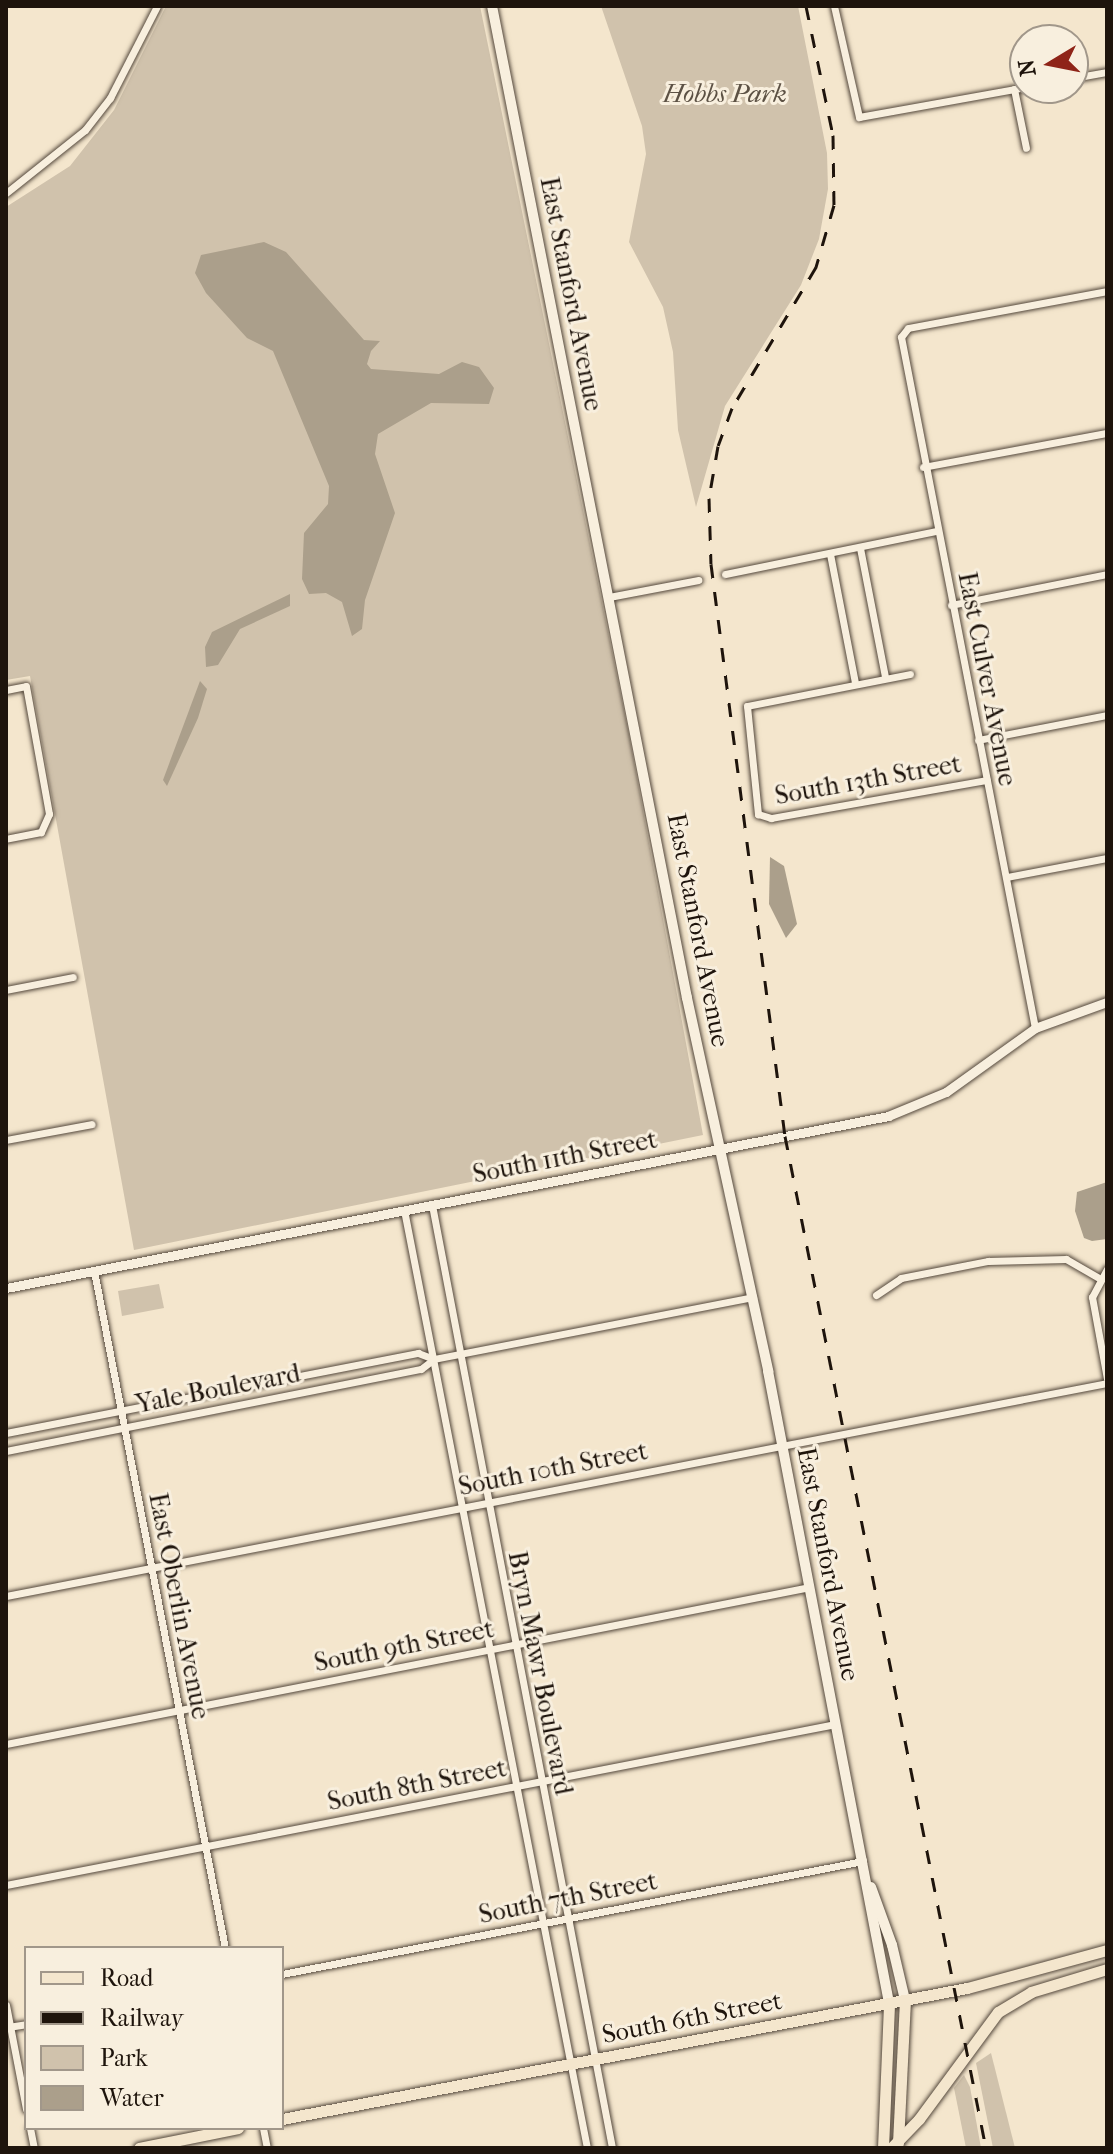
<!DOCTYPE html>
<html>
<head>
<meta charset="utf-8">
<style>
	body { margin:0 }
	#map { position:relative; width:1113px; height:2154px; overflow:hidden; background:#f4e6cd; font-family:"IM FELL French Canon",serif }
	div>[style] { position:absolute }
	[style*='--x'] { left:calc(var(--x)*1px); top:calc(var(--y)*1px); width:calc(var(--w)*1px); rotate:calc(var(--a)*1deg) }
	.green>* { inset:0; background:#d0c2ac }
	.water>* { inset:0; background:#ab9f8b }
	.roads { filter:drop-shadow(0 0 2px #54483c) drop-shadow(0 0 2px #54483c) }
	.minor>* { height:7px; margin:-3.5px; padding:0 3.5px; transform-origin:3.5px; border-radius:3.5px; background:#f8efde }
	.tertiary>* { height:9px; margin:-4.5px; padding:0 4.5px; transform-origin:4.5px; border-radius:4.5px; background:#f8efde }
	.secondary>* { height:10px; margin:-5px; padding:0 5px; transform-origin:5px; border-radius:5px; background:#f8efde }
	.primary>* { height:11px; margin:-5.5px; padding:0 5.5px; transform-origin:5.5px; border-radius:5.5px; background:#f4e6cd }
	.rail>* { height:3px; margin-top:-1.5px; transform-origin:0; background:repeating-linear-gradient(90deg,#1e140c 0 14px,transparent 0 28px) }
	span { translate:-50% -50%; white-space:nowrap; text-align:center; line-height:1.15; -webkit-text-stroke:6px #f8efde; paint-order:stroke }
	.park-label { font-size:26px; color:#5c5144; font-style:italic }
	.street-label { font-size:26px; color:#1e140c }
	.frame { position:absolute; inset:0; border:8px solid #1e140c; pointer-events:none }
	.legend { position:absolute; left:24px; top:1946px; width:260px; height:184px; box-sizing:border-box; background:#f8efde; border:2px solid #a1978a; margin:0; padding:10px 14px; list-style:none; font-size:24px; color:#1e140c }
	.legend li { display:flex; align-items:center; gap:16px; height:40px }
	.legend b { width:40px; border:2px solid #a1978a }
	.north { position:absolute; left:1009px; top:24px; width:80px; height:80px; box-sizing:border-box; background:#f8efde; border:2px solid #a1978a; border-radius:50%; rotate:260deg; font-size:22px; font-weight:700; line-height:32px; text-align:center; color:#1e140c }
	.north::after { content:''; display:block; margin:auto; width:28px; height:36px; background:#8f2418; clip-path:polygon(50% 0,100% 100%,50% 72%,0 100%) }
</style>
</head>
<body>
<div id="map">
	<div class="green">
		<i style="clip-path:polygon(166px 6px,480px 6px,629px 735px,703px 1135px,134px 1250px,30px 676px,6px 680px,6px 207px,70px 166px,114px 110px)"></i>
		<i style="clip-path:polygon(601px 6px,798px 6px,827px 153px,828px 189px,819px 239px,801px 285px,725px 406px,696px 507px,678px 430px,673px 352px,663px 307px,629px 242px,646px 154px,642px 126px)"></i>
		<i style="clip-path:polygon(159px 1284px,164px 1308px,122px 1316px,118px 1291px)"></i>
		<i style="clip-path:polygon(991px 2053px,1015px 2148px,993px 2148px,976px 2063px)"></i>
		<i style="clip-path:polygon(964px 2075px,970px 2087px,981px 2148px,966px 2148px,954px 2088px)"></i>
	</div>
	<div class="water">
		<i style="clip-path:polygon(264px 242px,286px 252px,364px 340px,380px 341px,371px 351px,367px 364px,371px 369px,439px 374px,462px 362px,479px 367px,494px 388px,489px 404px,431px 403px,378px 434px,375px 454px,395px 513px,365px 600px,362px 629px,352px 636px,342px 602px,326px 593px,309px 594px,302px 579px,304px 533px,328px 504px,329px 486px,273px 351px,247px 338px,206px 293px,195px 273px,201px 255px)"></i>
		<i style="clip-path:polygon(290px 594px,290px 606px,240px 629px,218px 665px,206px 667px,205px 647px,212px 632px)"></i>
		<i style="clip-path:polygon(200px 681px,207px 689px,198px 718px,167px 786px,163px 780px)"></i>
		<i style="clip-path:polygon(770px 857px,784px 866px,797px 924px,786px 938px,769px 904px)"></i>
		<i style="clip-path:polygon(1107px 1182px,1107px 1239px,1092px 1241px,1084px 1238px,1075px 1211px,1077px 1192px)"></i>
	</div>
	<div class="roads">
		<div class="minor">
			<i style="--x:834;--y:6;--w:114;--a:77.3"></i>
			<i style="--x:859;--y:117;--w:169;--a:-10.2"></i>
			<i style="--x:1073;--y:78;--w:35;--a:-10"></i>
			<i style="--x:1014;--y:89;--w:60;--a:78.5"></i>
			<i style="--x:6;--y:193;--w:101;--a:-38.6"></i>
			<i style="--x:85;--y:130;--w:41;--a:-52"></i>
			<i style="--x:110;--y:98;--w:103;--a:-62.9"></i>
			<i style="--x:923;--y:467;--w:187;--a:-10.5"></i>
			<i style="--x:860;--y:548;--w:131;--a:79"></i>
			<i style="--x:830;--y:554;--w:131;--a:79"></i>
			<i style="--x:725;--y:574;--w:215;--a:-11.5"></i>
			<i style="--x:609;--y:597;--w:91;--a:-10.8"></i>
			<i style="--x:951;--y:605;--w:159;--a:-11.2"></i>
			<i style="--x:910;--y:674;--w:166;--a:168.9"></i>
			<i style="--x:747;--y:706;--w:109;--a:84.2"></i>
			<i style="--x:758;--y:814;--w:14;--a:17"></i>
			<i style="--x:771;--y:818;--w:219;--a:-10"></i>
			<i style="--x:6;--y:690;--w:20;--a:-11"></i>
			<i style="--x:26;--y:686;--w:130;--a:79.8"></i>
			<i style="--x:49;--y:814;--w:20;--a:114"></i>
			<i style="--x:41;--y:832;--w:36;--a:169"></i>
			<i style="--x:978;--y:740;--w:131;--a:-11"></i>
			<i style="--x:1007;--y:877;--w:102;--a:-10.8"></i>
			<i style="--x:6;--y:990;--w:68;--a:-11"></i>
			<i style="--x:1035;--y:1028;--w:704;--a:-100.97"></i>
			<i style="--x:901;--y:337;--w:11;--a:-52"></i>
			<i style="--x:908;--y:328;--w:202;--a:-10.5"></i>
			<i style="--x:6;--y:1140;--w:87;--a:-10.5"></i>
			<i style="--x:432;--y:1205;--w:960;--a:79.19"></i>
			<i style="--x:404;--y:1210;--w:956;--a:78.96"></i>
			<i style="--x:1107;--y:1269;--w:32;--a:118"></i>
			<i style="--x:1092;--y:1297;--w:83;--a:79.6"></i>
			<i style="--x:94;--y:1271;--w:690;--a:79.05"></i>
			<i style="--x:876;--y:1295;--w:30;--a:-34"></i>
			<i style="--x:901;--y:1278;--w:89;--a:-11.1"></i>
			<i style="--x:988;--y:1261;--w:78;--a:-1.5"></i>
			<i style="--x:1066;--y:1259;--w:38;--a:30"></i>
			<i style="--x:6;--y:1433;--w:420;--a:-11"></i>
			<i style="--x:418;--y:1353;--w:17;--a:21"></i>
			<i style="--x:6;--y:1451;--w:423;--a:-11.2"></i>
			<i style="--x:421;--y:1369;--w:16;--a:-38"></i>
			<i style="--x:434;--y:1359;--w:325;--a:-11"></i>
			<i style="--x:6;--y:1596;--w:1121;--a:-10.95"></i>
			<i style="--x:6;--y:1744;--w:819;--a:-11.05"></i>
			<i style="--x:6;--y:1885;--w:845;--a:-10.98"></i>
			<i style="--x:282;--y:1974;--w:592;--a:-11.01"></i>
			<i style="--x:6;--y:2005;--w:106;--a:79.1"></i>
			<i style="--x:8;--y:2027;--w:18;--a:-9"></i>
			<i style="--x:30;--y:2128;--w:20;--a:79"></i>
			<i style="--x:263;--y:2128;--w:20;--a:79"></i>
		</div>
		<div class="tertiary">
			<i style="--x:6;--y:1288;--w:899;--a:-11.03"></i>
			<i style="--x:888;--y:1116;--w:63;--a:-22.5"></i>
			<i style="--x:946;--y:1092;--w:110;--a:-35.7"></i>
			<i style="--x:1035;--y:1028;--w:77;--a:-19.9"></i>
		</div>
		<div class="secondary">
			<i style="--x:492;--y:6;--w:1011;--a:78.88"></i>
			<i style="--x:687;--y:998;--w:382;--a:77.7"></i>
			<i style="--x:768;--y:1371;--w:643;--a:79.16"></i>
			<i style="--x:871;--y:1887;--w:62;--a:70.1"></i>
			<i style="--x:892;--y:1945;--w:57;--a:76.7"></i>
		</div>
		<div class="primary">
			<i style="--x:282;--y:2119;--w:697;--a:-10.83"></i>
			<i style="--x:967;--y:1988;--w:145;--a:-15.2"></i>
			<i style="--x:898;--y:2143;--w:143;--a:-87.2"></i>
			<i style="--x:139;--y:2148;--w:101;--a:-11.4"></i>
			<i style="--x:883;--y:2148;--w:145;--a:-87.6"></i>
			<i style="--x:891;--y:2148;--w:40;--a:-46"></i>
			<i style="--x:919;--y:2119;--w:133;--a:-53.6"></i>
			<i style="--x:998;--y:2012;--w:39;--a:-31"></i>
			<i style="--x:1031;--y:1992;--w:79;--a:-16.8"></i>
		</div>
	</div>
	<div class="rail">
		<i style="--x:806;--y:6;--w:132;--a:78.2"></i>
		<i style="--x:833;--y:135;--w:70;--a:89.2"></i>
		<i style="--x:834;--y:205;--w:65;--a:106.2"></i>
		<i style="--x:816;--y:267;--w:164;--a:120.8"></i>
		<i style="--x:732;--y:408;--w:40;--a:110.2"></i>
		<i style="--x:718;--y:446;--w:53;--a:99.8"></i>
		<i style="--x:709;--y:498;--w:66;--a:88.3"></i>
		<i style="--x:711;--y:564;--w:577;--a:82.63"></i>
		<i style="--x:785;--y:1136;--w:1032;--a:78.77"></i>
	</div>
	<div class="park-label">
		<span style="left:725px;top:94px">Hobbs Park</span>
	</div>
	<div class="street-label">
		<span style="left:571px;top:294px;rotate:79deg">East Stanford Avenue</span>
		<span style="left:987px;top:679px;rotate:79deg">East Culver Avenue</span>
		<span style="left:868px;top:780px;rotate:-10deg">South 13th Street</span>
		<span style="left:698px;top:930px;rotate:79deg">East Stanford Avenue</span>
		<span style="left:565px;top:1157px;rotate:-11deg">South 11th Street</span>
		<span style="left:218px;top:1389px;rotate:-11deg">Yale Boulevard</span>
		<span style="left:553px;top:1469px;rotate:-11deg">South 10th Street</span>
		<span style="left:828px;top:1564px;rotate:79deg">East Stanford Avenue</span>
		<span style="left:179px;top:1606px;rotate:79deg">East Oberlin Avenue</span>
		<span style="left:404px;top:1646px;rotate:-11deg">South 9th Street</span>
		<span style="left:540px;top:1673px;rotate:79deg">Bryn Mawr Boulevard</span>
		<span style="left:417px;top:1785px;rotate:-11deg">South 8th Street</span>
		<span style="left:568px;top:1898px;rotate:-11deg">South 7th Street</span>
		<span style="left:692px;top:2018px;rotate:-11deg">South 6th Street</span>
	</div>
	<div class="frame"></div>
	<ul class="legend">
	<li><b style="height:10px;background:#f4e6cd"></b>Road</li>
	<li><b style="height:10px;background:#1e140c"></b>Railway</li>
	<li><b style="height:22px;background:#d0c2ac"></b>Park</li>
	<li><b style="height:22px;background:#ab9f8b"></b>Water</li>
	</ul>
	<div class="north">N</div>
</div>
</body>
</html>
